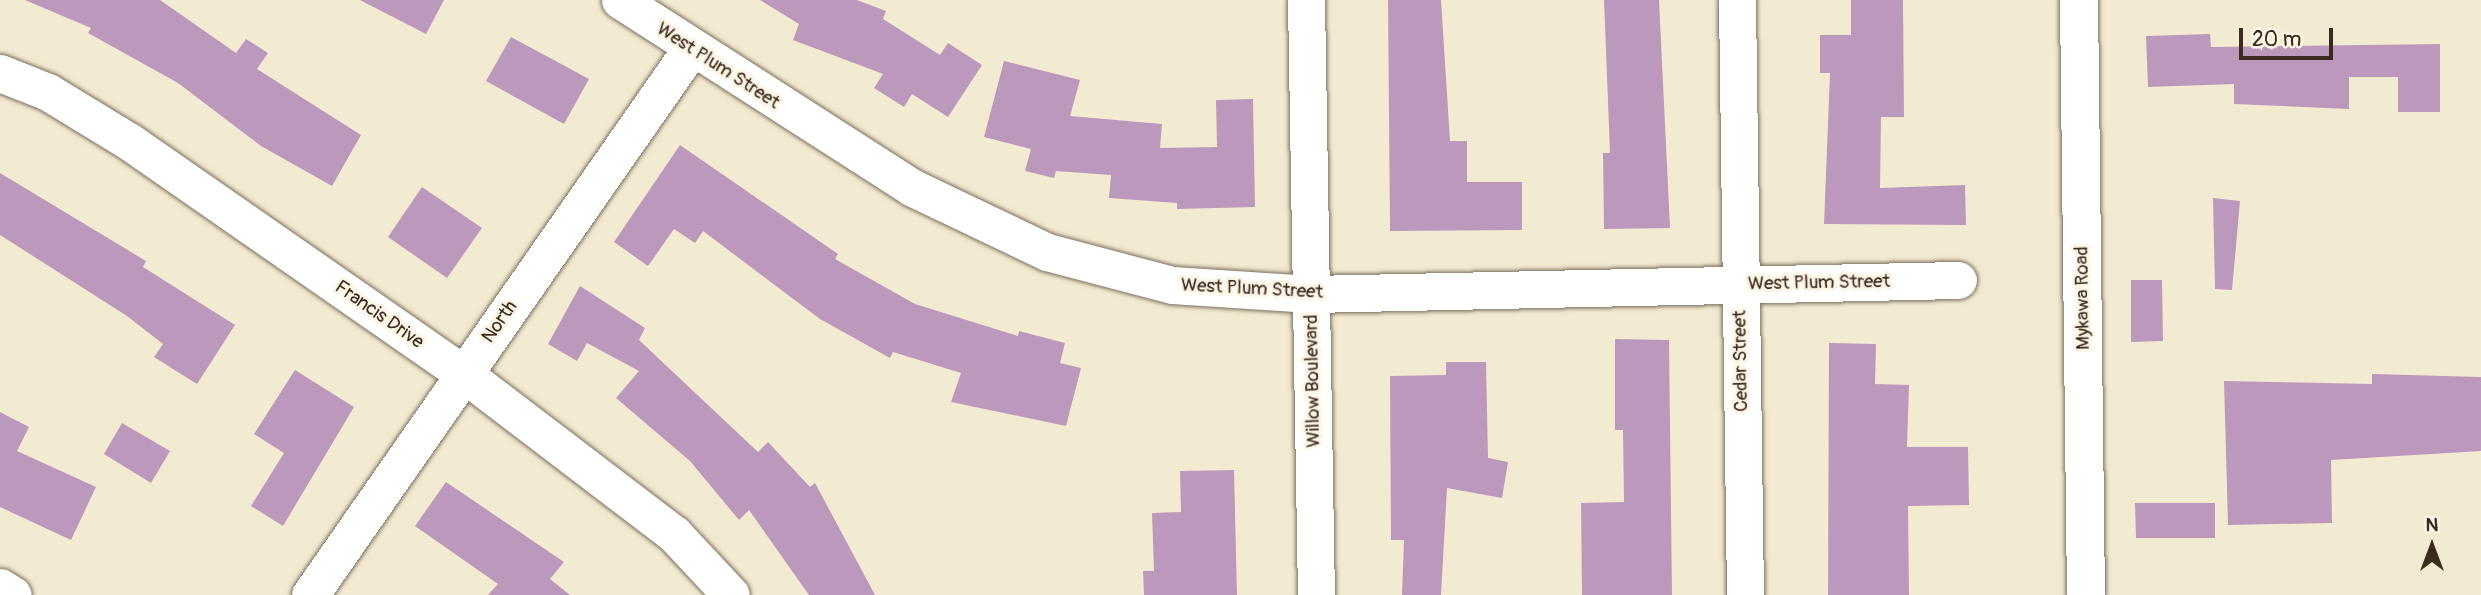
<!DOCTYPE html>
<html>
<head>
<meta charset="utf-8">
<style>
	body { margin:0 }
	#map { position:relative; width:2481px; height:595px; overflow:hidden; background:#f3ebd1; font-family:Pangolin,sans-serif }
	div>[style] { position:absolute }
	[style*='--x'] { left:calc(var(--x)*1px); top:calc(var(--y)*1px); width:calc(var(--w)*1px); rotate:calc(var(--a)*1deg) }
	.building>* { inset:0; background:#bd98bd }
	.roads { filter:drop-shadow(0 0 2px #7b6e5d) drop-shadow(0 0 2px #7b6e5d) }
	.street>* { height:37px; margin:-18.5px; padding:0 18.5px; transform-origin:18.5px; border-radius:18.5px; background:#fff }
	.secondary>* { height:38px; margin:-19px; padding:0 19px; transform-origin:19px; border-radius:19px; background:#fff }
	span { translate:-50% -50%; white-space:nowrap; text-align:center; line-height:1.15; -webkit-text-stroke:6px #fcf5e5; paint-order:stroke }
	.street-label { font-size:19px; color:#3b2a1e }
	.north { position:absolute; left:2397px; top:511px; width:70px; height:70px; -webkit-text-stroke:5px #fcf5e5; paint-order:stroke; rotate:0deg; font-size:19px; font-weight:700; line-height:28px; text-align:center; color:#3b2a1e }
	.north::after { content:''; display:block; margin:auto; width:24px; height:32px; background:#3b2a1e; clip-path:polygon(50% 0,100% 100%,50% 72%,0 100%) }
	.scale { position:absolute; left:2239px; top:28px; width:94px; height:32px; box-sizing:border-box; border:4px solid #3b2a1e; border-top:0; padding-left:9px; font-size:21px; line-height:24px; white-space:nowrap; color:#3b2a1e; -webkit-text-stroke:5px #fcf5e5; paint-order:stroke }
</style>
</head>
<body>
<div id="map">
	<div class="building">
		<i style="clip-path:polygon(25px 0,160px 0,236px 53px,246px 39px,268px 53px,257px 69px,361px 135px,332px 186px,261px 146px,178px 83px,88px 33px,91px 28px)"></i>
		<i style="clip-path:polygon(360px 0,444px 0,426px 34px)"></i>
		<i style="clip-path:polygon(760px 0,857px 0,886px 11px,883px 19px,940px 55px,948px 43px,982px 65px,948px 117px,912px 94px,904px 107px,874px 88px,883px 74px,793px 40px,799px 24px)"></i>
		<i style="clip-path:polygon(1388px 0,1441px 0,1450px 141px,1467px 141px,1467px 182px,1522px 182px,1522px 230px,1390px 231px)"></i>
		<i style="clip-path:polygon(1604px 0,1659px 0,1670px 228px,1604px 229px,1603px 153px,1610px 153px)"></i>
		<i style="clip-path:polygon(1851px 0,1903px 0,1904px 117px,1881px 117px,1880px 188px,1965px 185px,1966px 225px,1824px 224px,1830px 73px,1820px 73px,1820px 35px,1851px 35px)"></i>
		<i style="clip-path:polygon(2210px 34px,2211px 47px,2440px 44px,2440px 112px,2398px 112px,2398px 77px,2349px 77px,2349px 109px,2234px 104px,2234px 84px,2148px 87px,2146px 36px)"></i>
		<i style="clip-path:polygon(511px 37px,589px 79px,564px 124px,486px 81px)"></i>
		<i style="clip-path:polygon(1004px 61px,1080px 80px,1070px 116px,1162px 124px,1160px 148px,1217px 147px,1216px 100px,1253px 99px,1255px 207px,1177px 209px,1177px 203px,1109px 198px,1111px 175px,1056px 171px,1054px 178px,1025px 171px,1031px 149px,984px 137px)"></i>
		<i style="clip-path:polygon(680px 145px,838px 254px,835px 259px,915px 304px,1018px 336px,1019px 331px,1065px 343px,1060px 363px,1081px 368px,1066px 426px,951px 402px,961px 373px,893px 352px,890px 358px,820px 319px,703px 231px,695px 243px,674px 229px,648px 266px,614px 242px)"></i>
		<i style="clip-path:polygon(0 173px,146px 261px,143px 267px,235px 325px,197px 384px,154px 357px,163px 344px,127px 316px,0 235px)"></i>
		<i style="clip-path:polygon(422px 187px,482px 228px,447px 278px,388px 237px)"></i>
		<i style="clip-path:polygon(2213px 198px,2240px 201px,2232px 290px,2215px 289px)"></i>
		<i style="clip-path:polygon(2131px 280px,2162px 280px,2163px 341px,2131px 342px)"></i>
		<i style="clip-path:polygon(580px 286px,645px 328px,639px 340px,758px 452px,768px 442px,810px 487px,815px 483px,875px 595px,809px 595px,749px 510px,739px 520px,690px 461px,616px 398px,639px 371px,587px 343px,577px 361px,548px 344px)"></i>
		<i style="clip-path:polygon(1615px 339px,1669px 340px,1672px 595px,1582px 595px,1581px 503px,1624px 502px,1623px 430px,1615px 430px)"></i>
		<i style="clip-path:polygon(1829px 343px,1876px 344px,1875px 384px,1909px 385px,1907px 447px,1968px 447px,1969px 505px,1908px 506px,1909px 595px,1828px 595px)"></i>
		<i style="clip-path:polygon(1446px 362px,1486px 362px,1488px 458px,1508px 462px,1502px 498px,1447px 488px,1441px 595px,1402px 595px,1404px 540px,1391px 540px,1390px 376px,1446px 375px)"></i>
		<i style="clip-path:polygon(295px 370px,354px 407px,283px 526px,251px 506px,284px 453px,254px 434px)"></i>
		<i style="clip-path:polygon(2372px 374px,2481px 377px,2481px 451px,2331px 460px,2332px 523px,2228px 525px,2224px 381px,2372px 384px)"></i>
		<i style="clip-path:polygon(0 412px,29px 427px,17px 451px,96px 487px,71px 540px,0 507px)"></i>
		<i style="clip-path:polygon(122px 423px,170px 451px,151px 483px,104px 454px)"></i>
		<i style="clip-path:polygon(1234px 470px,1237px 595px,1144px 595px,1143px 571px,1154px 571px,1152px 513px,1181px 512px,1180px 471px)"></i>
		<i style="clip-path:polygon(446px 482px,564px 562px,550px 579px,570px 595px,488px 595px,498px 584px,415px 526px)"></i>
		<i style="clip-path:polygon(2135px 503px,2215px 503px,2215px 538px,2136px 538px)"></i>
	</div>
	<div class="roads">
		<div class="street">
			<i style="--x:620;--y:0;--w:348;--a:32.7"></i>
			<i style="--x:913;--y:188;--w:148;--a:25.5"></i>
			<i style="--x:1047;--y:252;--w:129;--a:14.8"></i>
			<i style="--x:1172;--y:285;--w:139;--a:3.7"></i>
			<i style="--x:1311;--y:294;--w:647;--a:-1.24"></i>
			<i style="--x:1306;--y:0;--w:595;--a:89.04"></i>
			<i style="--x:1737;--y:0;--w:595;--a:89.23"></i>
			<i style="--x:0;--y:73;--w:52;--a:21.6"></i>
			<i style="--x:48;--y:92;--w:96;--a:31.4"></i>
			<i style="--x:130;--y:142;--w:407;--a:34.8"></i>
			<i style="--x:464;--y:374;--w:264;--a:37.3"></i>
			<i style="--x:674;--y:534;--w:83;--a:46.9"></i>
			<i style="--x:0;--y:587;--w:15;--a:32"></i>
			<i style="--x:310;--y:595;--w:664;--a:-55.11"></i>
		</div>
		<div class="secondary">
			<i style="--x:2079;--y:0;--w:595;--a:89.33"></i>
		</div>
	</div>
	<div class="street-label">
		<span style="left:718px;top:66px;rotate:33deg">West Plum Street</span>
		<span style="left:1819px;top:283px;rotate:-1deg">West Plum Street</span>
		<span style="left:1252px;top:289px;rotate:3deg">West Plum Street</span>
		<span style="left:2083px;top:298px;rotate:-91deg">Mykawa Road</span>
		<span style="left:379px;top:315px;rotate:35deg">Francis Drive</span>
		<span style="left:500px;top:322px;rotate:-55deg">North</span>
		<span style="left:1741px;top:361px;rotate:-91deg">Cedar Street</span>
		<span style="left:1313px;top:381px;rotate:-91deg">Willow Boulevard</span>
	</div>
	<div class="north">N</div>
	<div class="scale">20 m</div>
</div>
</body>
</html>
